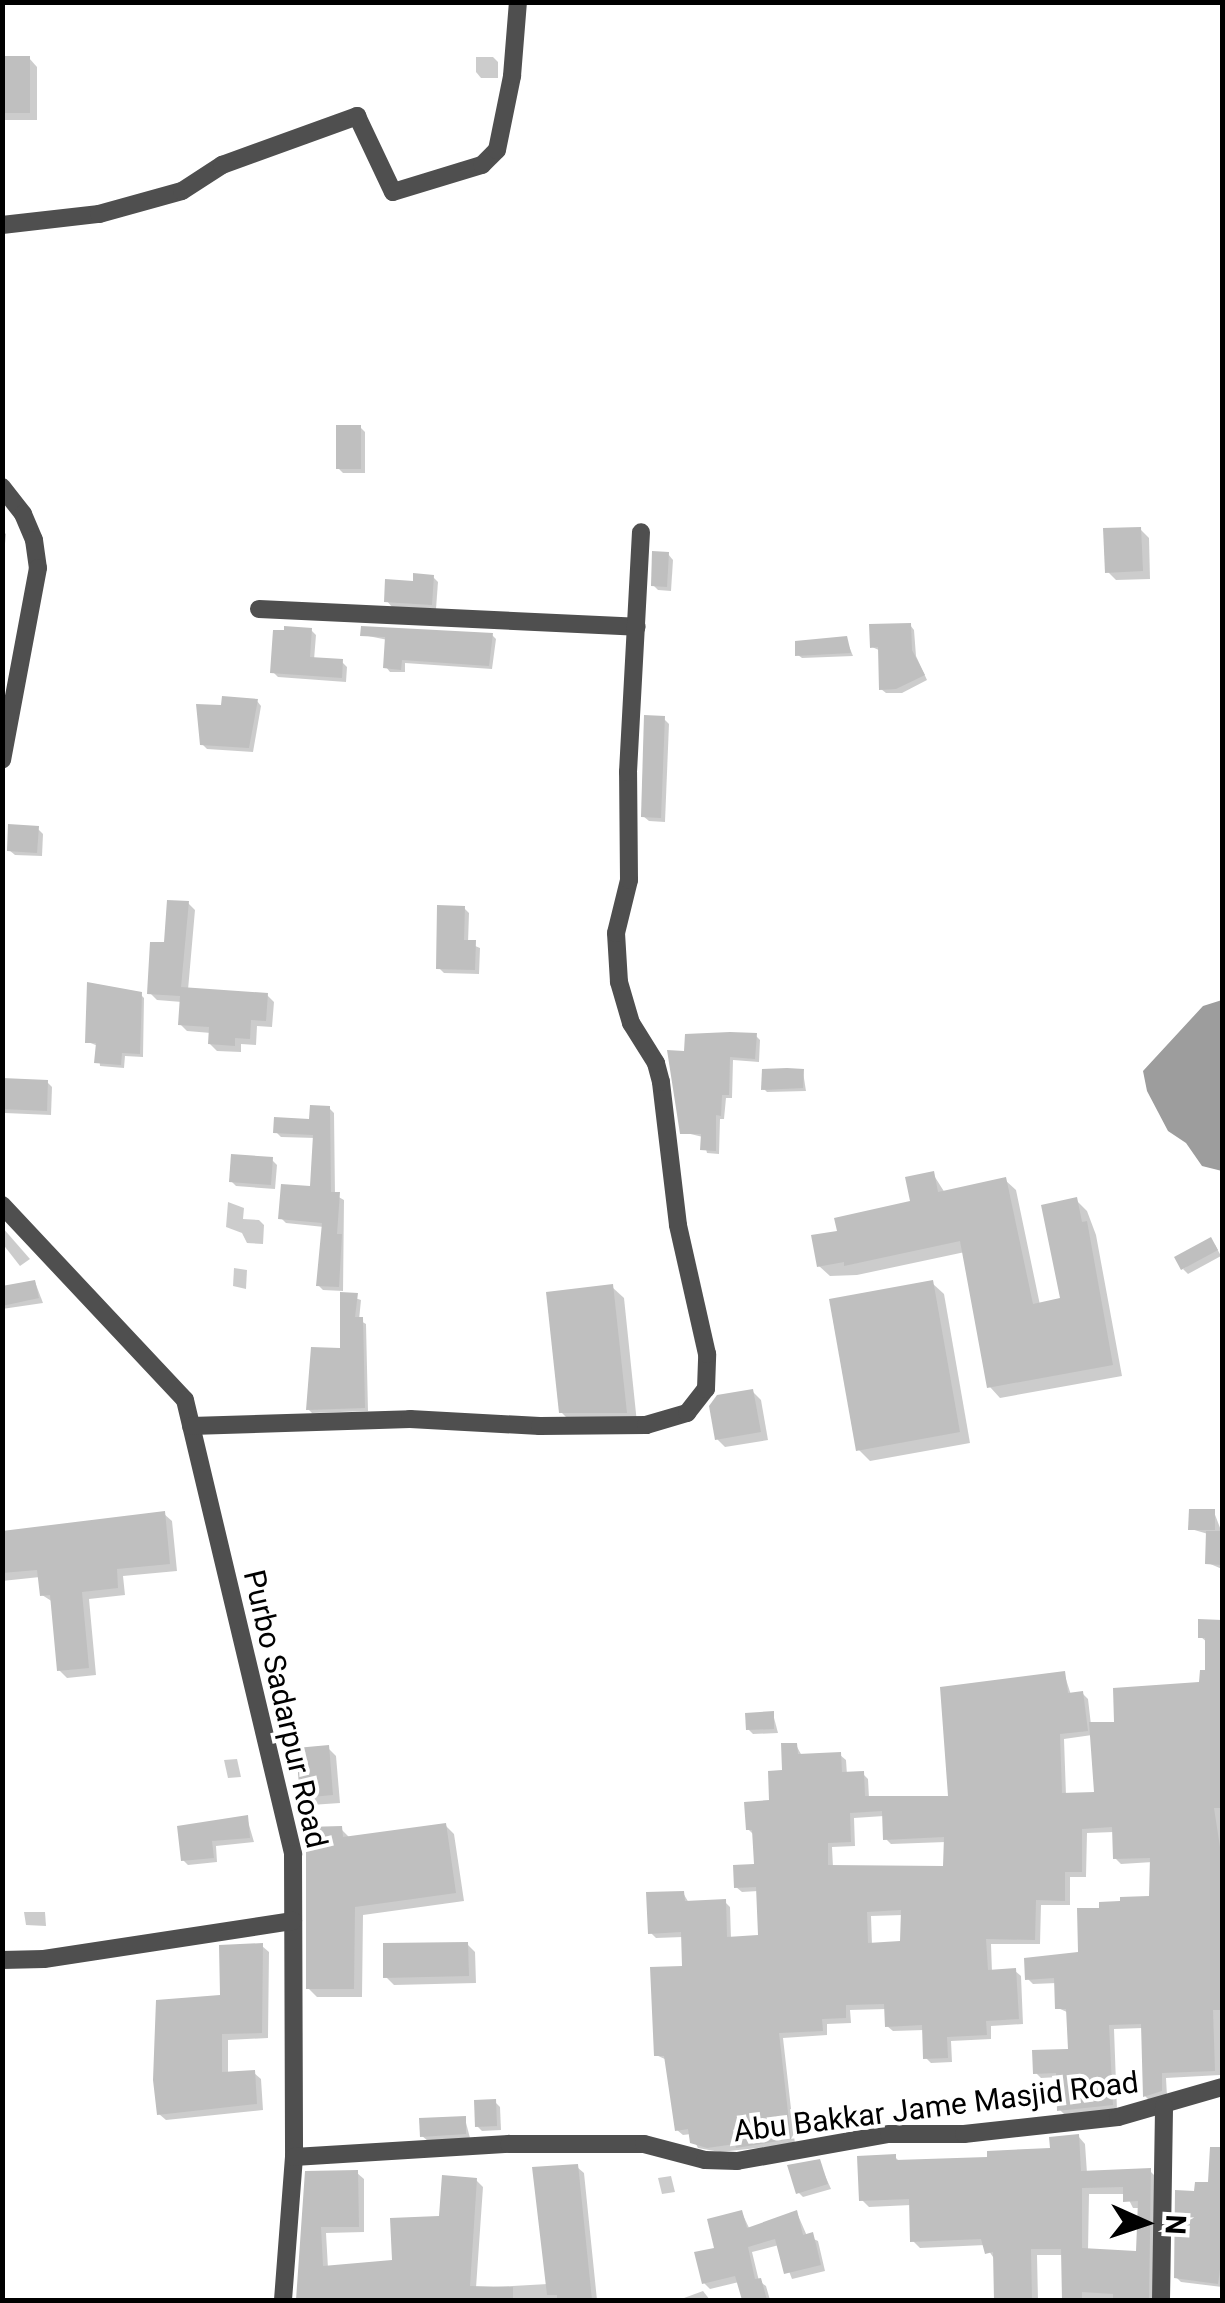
<!DOCTYPE html>
<html>
<head>
<meta charset="utf-8">
<style>
	body { margin:0 }
	#map { position:relative; width:1225px; height:2303px; overflow:hidden; background:#fff; font-family:Roboto,sans-serif }
	div>[style] { position:absolute }
	[style*='--x'] { left:calc(var(--x)*1px); top:calc(var(--y)*1px); width:calc(var(--w)*1px); rotate:calc(var(--a)*1deg) }
	.water>* { inset:0; background:#9d9d9d }
	.shadow>* { inset:0; background:#0003 }
	.building>* { inset:0; background:#bfbfbf }
	.street>* { height:18px; margin:-9px; padding:0 9px; transform-origin:9px; border-radius:9px; background:#4f4f4f }
	span { translate:-50% -50%; white-space:nowrap; text-align:center; line-height:1.15; -webkit-text-stroke:8px #fff; paint-order:stroke }
	.street-label { font-size:30px; color:#000 }
	.frame { position:absolute; inset:0; border:5px solid #000; pointer-events:none }
	.north { position:absolute; left:1095px; top:2173px; width:100px; height:100px; -webkit-text-stroke:8px #fff; paint-order:stroke; rotate:93deg; font-size:28px; font-weight:700; line-height:40px; text-align:center; color:#000 }
	.north::after { content:''; display:block; margin:auto; width:35px; height:45px; background:#000; clip-path:polygon(50% 0,100% 100%,50% 72%,0 100%) }
</style>
</head>
<body>
<div id="map">
	<div class="water">
		<i style="clip-path:polygon(1222px 1000px,1222px 1171px,1202px 1166px,1186px 1143px,1168px 1131px,1147px 1091px,1143px 1071px,1203px 1006px)"></i>
	</div>
	<div class="shadow">
		<i style="clip-path:polygon(476px 57px,493px 57px,498px 62px,498px 78px,481px 78px,476px 72px)"></i>
		<i style="clip-path:polygon(29px 58px,37px 67px,37px 120px,3px 120px,2px 59px)"></i>
		<i style="clip-path:polygon(360px 427px,365px 432px,365px 473px,343px 473px,338px 468px)"></i>
		<i style="clip-path:polygon(1140px 529px,1149px 538px,1150px 579px,1116px 580px,1108px 572px)"></i>
		<i style="clip-path:polygon(2px 531px,6px 534px,2px 573px)"></i>
		<i style="clip-path:polygon(668px 554px,673px 560px,671px 591px,658px 590px,653px 585px)"></i>
		<i style="clip-path:polygon(433px 577px,438px 582px,436px 609px,392px 607px,387px 601px)"></i>
		<i style="clip-path:polygon(910px 625px,914px 630px,916px 656px,927px 680px,902px 693px,886px 693px,881px 689px,881px 651px,872px 647px)"></i>
		<i style="clip-path:polygon(311px 630px,316px 635px,314px 660px,342px 662px,347px 667px,346px 682px,278px 677px,273px 672px)"></i>
		<i style="clip-path:polygon(363px 635px,492px 635px,496px 639px,492px 669px,405px 663px,405px 672px,390px 672px,386px 667px,388px 640px)"></i>
		<i style="clip-path:polygon(846px 639px,853px 656px,802px 658px,798px 655px)"></i>
		<i style="clip-path:polygon(257px 701px,261px 706px,253px 752px,207px 749px,202px 744px,223px 708px)"></i>
		<i style="clip-path:polygon(664px 719px,669px 724px,665px 822px,649px 821px,643px 816px)"></i>
		<i style="clip-path:polygon(38px 829px,43px 834px,42px 856px,15px 855px,9px 850px)"></i>
		<i style="clip-path:polygon(188px 903px,195px 910px,188px 990px,267px 995px,274px 1002px,272px 1027px,257px 1026px,256px 1045px,241px 1044px,241px 1052px,217px 1051px,210px 1044px,211px 1033px,187px 1031px,180px 1024px,182px 1002px,157px 1000px,150px 993px)"></i>
		<i style="clip-path:polygon(464px 908px,469px 913px,468px 943px,480px 948px,479px 974px,444px 973px,439px 968px)"></i>
		<i style="clip-path:polygon(140px 994px,144px 998px,143px 1057px,125px 1056px,124px 1068px,100px 1066px,98px 1046px,88px 1042px)"></i>
		<i style="clip-path:polygon(756px 1036px,760px 1040px,759px 1062px,733px 1060px,732px 1098px,726px 1098px,724px 1119px,720px 1119px,719px 1154px,707px 1153px,703px 1137px,682px 1132px,686px 1053px)"></i>
		<i style="clip-path:polygon(803px 1072px,806px 1091px,767px 1092px,764px 1089px)"></i>
		<i style="clip-path:polygon(2px 1080px,47px 1082px,52px 1087px,51px 1115px,5px 1113px)"></i>
		<i style="clip-path:polygon(329px 1108px,334px 1113px,335px 1195px,344px 1200px,343px 1294px,361px 1300px,359px 1320px,366px 1324px,368px 1411px,312px 1413px,308px 1409px,343px 1350px,343px 1291px,323px 1290px,318px 1285px,324px 1227px,286px 1223px,281px 1218px,312px 1189px,315px 1138px,281px 1137px,276px 1132px,311px 1122px)"></i>
		<i style="clip-path:polygon(271px 1159px,277px 1165px,275px 1189px,236px 1186px,231px 1181px)"></i>
		<i style="clip-path:polygon(933px 1174px,945px 1193px,1005px 1180px,1016px 1190px,1040px 1305px,1063px 1300px,1076px 1200px,1087px 1211px,1096px 1235px,1122px 1376px,1000px 1398px,990px 1387px,965px 1252px,857px 1275px,830px 1276px,819px 1266px,840px 1233px,913px 1203px)"></i>
		<i style="clip-path:polygon(228px 1202px,244px 1208px,243px 1219px,259px 1220px,264px 1225px,263px 1244px,247px 1243px,242px 1233px,226px 1227px)"></i>
		<i style="clip-path:polygon(2px 1227px,30px 1259px,20px 1266px,2px 1243px)"></i>
		<i style="clip-path:polygon(1215px 1245px,1221px 1256px,1188px 1274px,1183px 1269px)"></i>
		<i style="clip-path:polygon(234px 1268px,247px 1270px,246px 1289px,233px 1286px)"></i>
		<i style="clip-path:polygon(35px 1282px,43px 1303px,2px 1309px,2px 1289px)"></i>
		<i style="clip-path:polygon(932px 1283px,944px 1294px,970px 1443px,870px 1461px,859px 1450px)"></i>
		<i style="clip-path:polygon(612px 1287px,624px 1298px,637px 1423px,573px 1424px,561px 1412px)"></i>
		<i style="clip-path:polygon(752px 1391px,761px 1400px,768px 1440px,725px 1447px,717px 1439px)"></i>
		<i style="clip-path:polygon(1214px 1512px,1222px 1533px,1222px 1569px,1208px 1563px,1208px 1534px,1191px 1529px)"></i>
		<i style="clip-path:polygon(164px 1514px,172px 1521px,177px 1571px,123px 1576px,125px 1595px,89px 1599px,96px 1675px,67px 1678px,59px 1670px,53px 1602px,42px 1595px,40px 1577px,2px 1581px,2px 1533px)"></i>
		<i style="clip-path:polygon(evenodd,1201px 1622px,1222px 1622px,1220px 2075px,1166px 2078px,1167px 2096px,1150px 2101px,1145px 2096px,1143px 2028px,1114px 2029px,1117px 2110px,1065px 2115px,1060px 2110px,1059px 2077px,1041px 2078px,1036px 2073px,1070px 2051px,1069px 2013px,1058px 2008px,1057px 1983px,1033px 1984px,1027px 1978px,1080px 1954px,1102px 1910px,1152px 1898px,1153px 1862px,1121px 1864px,1115px 1858px,1114px 1832px,1087px 1833px,1086px 1877px,1070px 1877px,1070px 1905px,1041px 1905px,1040px 1944px,991px 1944px,992px 1972px,1015px 1971px,1021px 1976px,1023px 2024px,991px 2026px,991px 2039px,951px 2041px,952px 2062px,931px 2063px,926px 2058px,924px 2030px,893px 2031px,887px 2026px,887px 2009px,850px 2010px,851px 2023px,827px 2024px,827px 2035px,783px 2038px,795px 2144px,720px 2152px,698px 2148px,691px 2134px,683px 2135px,677px 2130px,667px 2060px,656px 2055px,685px 1968px,683px 1937px,656px 1938px,651px 1933px,683px 1893px,689px 1903px,725px 1902px,730px 1907px,731px 1939px,760px 1938px,758px 1891px,742px 1892px,736px 1887px,756px 1866px,755px 1836px,748px 1829px,772px 1803px,796px 1745px,802px 1756px,840px 1755px,846px 1760px,847px 1775px,863px 1774px,868px 1779px,869px 1798px,950px 1799px,1064px 1673px,1071px 1695px,1082px 1693px,1088px 1699px,1091px 1725px,1117px 1725px,1202px 1685px,1208px 1673px,1208px 1643px,1201px 1637px,1201px 1622px,1092px 1735px,1096px 1794px,1066px 1795px,1064px 1739px,1092px 1735px,1201px 1622px,884px 1816px,886px 1839px,891px 1844px,946px 1842px,945px 1869px,833px 1867px,832px 1847px,855px 1846px,854px 1818px,884px 1816px,1201px 1622px,903px 1915px,902px 1944px,872px 1945px,871px 1916px,903px 1915px)"></i>
		<i style="clip-path:polygon(773px 1714px,778px 1733px,753px 1734px,748px 1729px)"></i>
		<i style="clip-path:polygon(328px 1748px,336px 1756px,340px 1803px,311px 1805px,302px 1797px)"></i>
		<i style="clip-path:polygon(237px 1759px,241px 1777px,228px 1778px,224px 1760px)"></i>
		<i style="clip-path:polygon(247px 1818px,254px 1842px,216px 1846px,217px 1862px,188px 1865px,183px 1860px)"></i>
		<i style="clip-path:polygon(445px 1825px,454px 1834px,464px 1901px,363px 1915px,362px 1997px,317px 1997px,308px 1988px,341px 1829px,351px 1839px)"></i>
		<i style="clip-path:polygon(24px 1912px,45px 1912px,46px 1926px,26px 1925px)"></i>
		<i style="clip-path:polygon(467px 1944px,475px 1952px,476px 1983px,394px 1985px,386px 1977px)"></i>
		<i style="clip-path:polygon(262px 1946px,269px 1952px,268px 2038px,228px 2040px,228px 2074px,254px 2073px,261px 2079px,263px 2110px,166px 2120px,159px 2114px,223px 1997px)"></i>
		<i style="clip-path:polygon(495px 2102px,500px 2107px,501px 2130px,482px 2131px,477px 2126px)"></i>
		<i style="clip-path:polygon(465px 2119px,470px 2138px,428px 2141px,422px 2136px)"></i>
		<i style="clip-path:polygon(evenodd,1078px 2136px,1085px 2144px,1087px 2173px,1150px 2171px,1157px 2178px,1155px 2300px,1064px 2300px,1063px 2255px,1037px 2255px,1038px 2300px,997px 2300px,995px 2260px,985px 2245px,920px 2248px,913px 2241px,911px 2205px,869px 2207px,862px 2200px,895px 2157px,900px 2162px,990px 2159px,1052px 2150px,1078px 2136px,1089px 2194px,1126px 2194px,1133px 2208px,1141px 2208px,1139px 2254px,1088px 2251px,1089px 2194px)"></i>
		<i style="clip-path:polygon(819px 2162px,831px 2189px,803px 2197px,798px 2192px)"></i>
		<i style="clip-path:polygon(577px 2167px,584px 2173px,597px 2300px,301px 2300px,308px 2173px,357px 2173px,364px 2179px,364px 2232px,326px 2233px,328px 2268px,394px 2262px,476px 2180px,483px 2187px,476px 2288px,548px 2284px)"></i>
		<i style="clip-path:polygon(1212px 2168px,1222px 2169px,1222px 2287px,1181px 2282px,1176px 2277px,1197px 2194px,1211px 2185px)"></i>
		<i style="clip-path:polygon(671px 2176px,675px 2192px,662px 2194px,658px 2178px)"></i>
		<i style="clip-path:polygon(742px 2213px,750px 2230px,797px 2213px,807px 2236px,818px 2241px,825px 2271px,792px 2279px,779px 2245px,752px 2252px,759px 2281px,766px 2286px,770px 2300px,745px 2300px,739px 2282px,710px 2289px,704px 2283px,717px 2249px)"></i>
		<i style="clip-path:polygon(703px 2291px,710px 2300px,631px 2300px,684px 2298px)"></i>
	</div>
	<div class="building">
		<i style="clip-path:polygon(2px 56px,30px 56px,30px 113px,2px 113px)"></i>
		<i style="clip-path:polygon(336px 425px,361px 425px,361px 469px,336px 469px)"></i>
		<i style="clip-path:polygon(1141px 527px,1143px 571px,1105px 573px,1103px 528px)"></i>
		<i style="clip-path:polygon(652px 551px,669px 552px,667px 587px,651px 586px)"></i>
		<i style="clip-path:polygon(413px 573px,434px 575px,432px 605px,384px 602px,385px 579px,413px 581px)"></i>
		<i style="clip-path:polygon(911px 623px,912px 650px,925px 675px,896px 689px,879px 690px,878px 647px,870px 648px,869px 624px)"></i>
		<i style="clip-path:polygon(284px 626px,312px 628px,310px 657px,343px 659px,342px 678px,270px 673px,273px 630px,284px 630px)"></i>
		<i style="clip-path:polygon(361px 626px,493px 633px,489px 666px,402px 660px,401px 670px,383px 668px,385px 637px,360px 636px)"></i>
		<i style="clip-path:polygon(847px 636px,851px 653px,795px 656px,795px 641px)"></i>
		<i style="clip-path:polygon(222px 696px,258px 699px,249px 748px,200px 745px,196px 704px,221px 705px)"></i>
		<i style="clip-path:polygon(644px 715px,665px 716px,661px 818px,641px 817px)"></i>
		<i style="clip-path:polygon(8px 824px,39px 826px,37px 853px,7px 851px)"></i>
		<i style="clip-path:polygon(167px 900px,189px 901px,181px 987px,268px 993px,266px 1021px,251px 1020px,250px 1039px,235px 1038px,235px 1046px,208px 1044px,209px 1027px,178px 1025px,180px 996px,147px 994px,150px 942px,164px 942px)"></i>
		<i style="clip-path:polygon(437px 905px,465px 906px,464px 940px,476px 940px,475px 970px,436px 969px)"></i>
		<i style="clip-path:polygon(87px 982px,142px 992px,140px 1054px,122px 1053px,121px 1065px,94px 1063px,96px 1043px,85px 1043px)"></i>
		<i style="clip-path:polygon(730px 1032px,757px 1033px,755px 1059px,730px 1057px,729px 1095px,722px 1095px,721px 1116px,716px 1115px,716px 1151px,700px 1150px,701px 1134px,680px 1134px,667px 1050px,684px 1051px,685px 1034px)"></i>
		<i style="clip-path:polygon(787px 1068px,804px 1069px,803px 1088px,761px 1090px,762px 1069px)"></i>
		<i style="clip-path:polygon(2px 1078px,48px 1080px,47px 1111px,2px 1109px)"></i>
		<i style="clip-path:polygon(310px 1105px,330px 1106px,331px 1192px,340px 1192px,337px 1234px,342px 1234px,339px 1287px,316px 1286px,322px 1223px,278px 1219px,281px 1184px,310px 1186px,313px 1135px,273px 1133px,274px 1117px,309px 1119px)"></i>
		<i style="clip-path:polygon(231px 1154px,273px 1157px,271px 1185px,229px 1182px)"></i>
		<i style="clip-path:polygon(934px 1171px,938px 1192px,1006px 1177px,1033px 1304px,1060px 1298px,1041px 1205px,1077px 1197px,1082px 1222px,1087px 1221px,1113px 1365px,987px 1388px,960px 1241px,844px 1266px,844px 1262px,817px 1267px,811px 1235px,837px 1231px,834px 1218px,910px 1201px,905px 1177px)"></i>
		<i style="clip-path:polygon(1211px 1237px,1218px 1250px,1181px 1270px,1174px 1257px)"></i>
		<i style="clip-path:polygon(35px 1280px,39px 1298px,2px 1306px,2px 1286px)"></i>
		<i style="clip-path:polygon(933px 1280px,960px 1432px,856px 1451px,829px 1299px)"></i>
		<i style="clip-path:polygon(613px 1284px,627px 1413px,559px 1413px,546px 1292px)"></i>
		<i style="clip-path:polygon(340px 1292px,358px 1293px,355px 1317px,363px 1317px,365px 1408px,306px 1410px,311px 1347px,340px 1348px)"></i>
		<i style="clip-path:polygon(753px 1389px,761px 1432px,715px 1440px,709px 1406px,717px 1395px)"></i>
		<i style="clip-path:polygon(1189px 1509px,1215px 1509px,1215px 1530px,1188px 1530px)"></i>
		<i style="clip-path:polygon(165px 1511px,170px 1564px,117px 1569px,118px 1588px,82px 1592px,89px 1668px,57px 1671px,50px 1595px,40px 1596px,37px 1570px,2px 1573px,2px 1531px)"></i>
		<i style="clip-path:polygon(1206px 1531px,1222px 1531px,1222px 1565px,1205px 1564px)"></i>
		<i style="clip-path:polygon(evenodd,1198px 1619px,1222px 1620px,1222px 1808px,1214px 1808px,1222px 1860px,1222px 2010px,1213px 2010px,1215px 2071px,1162px 2073px,1162px 2091px,1143px 2097px,1141px 2024px,1109px 2025px,1113px 2105px,1057px 2111px,1056px 2073px,1033px 2074px,1032px 2050px,1068px 2049px,1066px 2009px,1055px 2009px,1054px 1978px,1025px 1980px,1024px 1958px,1078px 1952px,1077px 1908px,1099px 1908px,1099px 1902px,1120px 1901px,1120px 1897px,1149px 1896px,1150px 1858px,1113px 1859px,1112px 1827px,1082px 1829px,1082px 1872px,1065px 1872px,1065px 1901px,1036px 1900px,1035px 1940px,986px 1939px,988px 1970px,1016px 1968px,1019px 2019px,986px 2021px,987px 2035px,947px 2037px,948px 2058px,923px 2059px,922px 2025px,885px 2027px,884px 2004px,846px 2005px,846px 2018px,822px 2019px,823px 2031px,779px 2033px,791px 2139px,736px 2148px,735px 2144px,707px 2148px,690px 2143px,688px 2129px,675px 2131px,664px 2056px,654px 2056px,650px 1967px,682px 1966px,681px 1932px,648px 1934px,646px 1892px,684px 1891px,685px 1901px,726px 1899px,727px 1937px,758px 1935px,756px 1887px,734px 1888px,733px 1865px,754px 1864px,752px 1830px,746px 1830px,744px 1802px,769px 1800px,768px 1771px,782px 1770px,781px 1743px,797px 1743px,798px 1754px,841px 1752px,842px 1772px,864px 1771px,865px 1796px,948px 1796px,940px 1687px,1065px 1671px,1068px 1693px,1083px 1691px,1088px 1731px,1060px 1734px,1062px 1793px,1094px 1792px,1089px 1722px,1114px 1722px,1113px 1688px,1199px 1682px,1200px 1670px,1205px 1670px,1205px 1638px,1198px 1638px,1198px 1619px,882px 1811px,883px 1840px,944px 1837px,943px 1866px,828px 1865px,828px 1843px,851px 1842px,850px 1813px,882px 1811px,1198px 1619px,901px 1910px,900px 1941px,868px 1943px,867px 1912px,901px 1910px)"></i>
		<i style="clip-path:polygon(774px 1711px,774px 1729px,746px 1730px,745px 1713px)"></i>
		<i style="clip-path:polygon(329px 1745px,333px 1795px,300px 1798px,296px 1748px)"></i>
		<i style="clip-path:polygon(248px 1815px,250px 1838px,212px 1841px,214px 1858px,181px 1861px,177px 1826px)"></i>
		<i style="clip-path:polygon(446px 1823px,456px 1893px,355px 1907px,354px 1989px,306px 1989px,306px 1827px,342px 1826px,343px 1837px)"></i>
		<i style="clip-path:polygon(468px 1942px,469px 1976px,383px 1978px,383px 1943px)"></i>
		<i style="clip-path:polygon(263px 1943px,262px 2033px,222px 2034px,222px 2072px,255px 2070px,257px 2104px,157px 2115px,153px 2080px,156px 2000px,220px 1995px,219px 1945px)"></i>
		<i style="clip-path:polygon(496px 2099px,497px 2126px,475px 2127px,474px 2100px)"></i>
		<i style="clip-path:polygon(466px 2116px,466px 2134px,420px 2137px,419px 2118px)"></i>
		<i style="clip-path:polygon(evenodd,1079px 2134px,1081px 2171px,1151px 2168px,1149px 2300px,1113px 2300px,1113px 2294px,1082px 2292px,1082px 2300px,1062px 2300px,1061px 2249px,1031px 2249px,1032px 2300px,994px 2300px,993px 2252px,985px 2254px,981px 2239px,910px 2242px,909px 2199px,859px 2201px,857px 2156px,896px 2154px,896px 2160px,987px 2157px,987px 2151px,1050px 2148px,1049px 2137px,1079px 2134px,1123px 2187px,1123px 2202px,1138px 2201px,1136px 2251px,1082px 2248px,1082px 2188px,1123px 2187px)"></i>
		<i style="clip-path:polygon(1210px 2147px,1222px 2147px,1222px 2255px,1218px 2284px,1174px 2278px,1175px 2190px,1194px 2191px,1195px 2182px,1208px 2182px)"></i>
		<i style="clip-path:polygon(820px 2159px,828px 2184px,796px 2194px,787px 2165px)"></i>
		<i style="clip-path:polygon(578px 2164px,592px 2300px,557px 2300px,557px 2295px,547px 2295px,532px 2167px)"></i>
		<i style="clip-path:polygon(358px 2170px,359px 2227px,321px 2227px,323px 2266px,392px 2260px,390px 2218px,439px 2216px,442px 2175px,477px 2178px,470px 2286px,513px 2287px,513px 2300px,296px 2300px,305px 2171px)"></i>
		<i style="clip-path:polygon(742px 2210px,747px 2228px,797px 2210px,803px 2235px,813px 2232px,821px 2265px,784px 2274px,775px 2239px,748px 2247px,755px 2279px,761px 2278px,767px 2300px,742px 2300px,735px 2276px,702px 2284px,694px 2252px,714px 2248px,707px 2219px)"></i>
	</div>
	<div class="street">
		<i style="--x:2;--y:225;--w:98;--a:-6.5"></i>
		<i style="--x:99;--y:214;--w:86;--a:-15.5"></i>
		<i style="--x:182;--y:191;--w:48;--a:-33"></i>
		<i style="--x:222;--y:165;--w:144;--a:-19.9"></i>
		<i style="--x:357;--y:116;--w:84;--a:64.7"></i>
		<i style="--x:393;--y:192;--w:93;--a:-16.9"></i>
		<i style="--x:482;--y:165;--w:21;--a:-45"></i>
		<i style="--x:497;--y:150;--w:76;--a:-78.5"></i>
		<i style="--x:512;--y:76;--w:74;--a:-85.4"></i>
		<i style="--x:2;--y:487;--w:34;--a:52"></i>
		<i style="--x:23;--y:514;--w:28;--a:67"></i>
		<i style="--x:34;--y:540;--w:28;--a:82"></i>
		<i style="--x:38;--y:568;--w:195;--a:100.6"></i>
		<i style="--x:259;--y:609;--w:378;--a:2.7"></i>
		<i style="--x:2;--y:1205;--w:267;--a:46.8"></i>
		<i style="--x:185;--y:1400;--w:467;--a:76.6"></i>
		<i style="--x:293;--y:1854;--w:303;--a:89.8"></i>
		<i style="--x:294;--y:2157;--w:143;--a:94.4"></i>
		<i style="--x:191;--y:1426;--w:219;--a:-1.8"></i>
		<i style="--x:410;--y:1419;--w:130;--a:3.1"></i>
		<i style="--x:540;--y:1426;--w:106;--a:-0.5"></i>
		<i style="--x:646;--y:1425;--w:43;--a:-16.3"></i>
		<i style="--x:687;--y:1413;--w:31;--a:-52"></i>
		<i style="--x:706;--y:1389;--w:35;--a:-88"></i>
		<i style="--x:707;--y:1354;--w:132;--a:-102.7"></i>
		<i style="--x:678;--y:1225;--w:144;--a:-96.8"></i>
		<i style="--x:661;--y:1082;--w:20;--a:-105"></i>
		<i style="--x:656;--y:1063;--w:47;--a:-122"></i>
		<i style="--x:631;--y:1023;--w:43;--a:-106.3"></i>
		<i style="--x:619;--y:982;--w:49;--a:-93.5"></i>
		<i style="--x:616;--y:933;--w:55;--a:-76.2"></i>
		<i style="--x:629;--y:880;--w:108;--a:-90.5"></i>
		<i style="--x:628;--y:772;--w:240;--a:-86.9"></i>
		<i style="--x:2;--y:1960;--w:42;--a:-1.4"></i>
		<i style="--x:44;--y:1959;--w:252;--a:-8.7"></i>
		<i style="--x:294;--y:2157;--w:215;--a:-3.5"></i>
		<i style="--x:509;--y:2144;--w:135;--a:0"></i>
		<i style="--x:644;--y:2144;--w:63;--a:14.7"></i>
		<i style="--x:705;--y:2160;--w:32;--a:2"></i>
		<i style="--x:737;--y:2161;--w:154;--a:-10.1"></i>
		<i style="--x:889;--y:2134;--w:75;--a:0"></i>
		<i style="--x:964;--y:2134;--w:155;--a:-6.3"></i>
		<i style="--x:1118;--y:2117;--w:108;--a:-16.1"></i>
		<i style="--x:1161;--y:2300;--w:194;--a:-89.1"></i>
	</div>
	<div class="street-label">
		<span style="left:285px;top:1709px;rotate:77deg">Purbo Sadarpur Road</span>
		<span style="left:936px;top:2107px;rotate:-7deg">Abu Bakkar Jame Masjid Road</span>
	</div>
	<div class="frame"></div>
	<div class="north">N</div>
</div>
</body>
</html>
